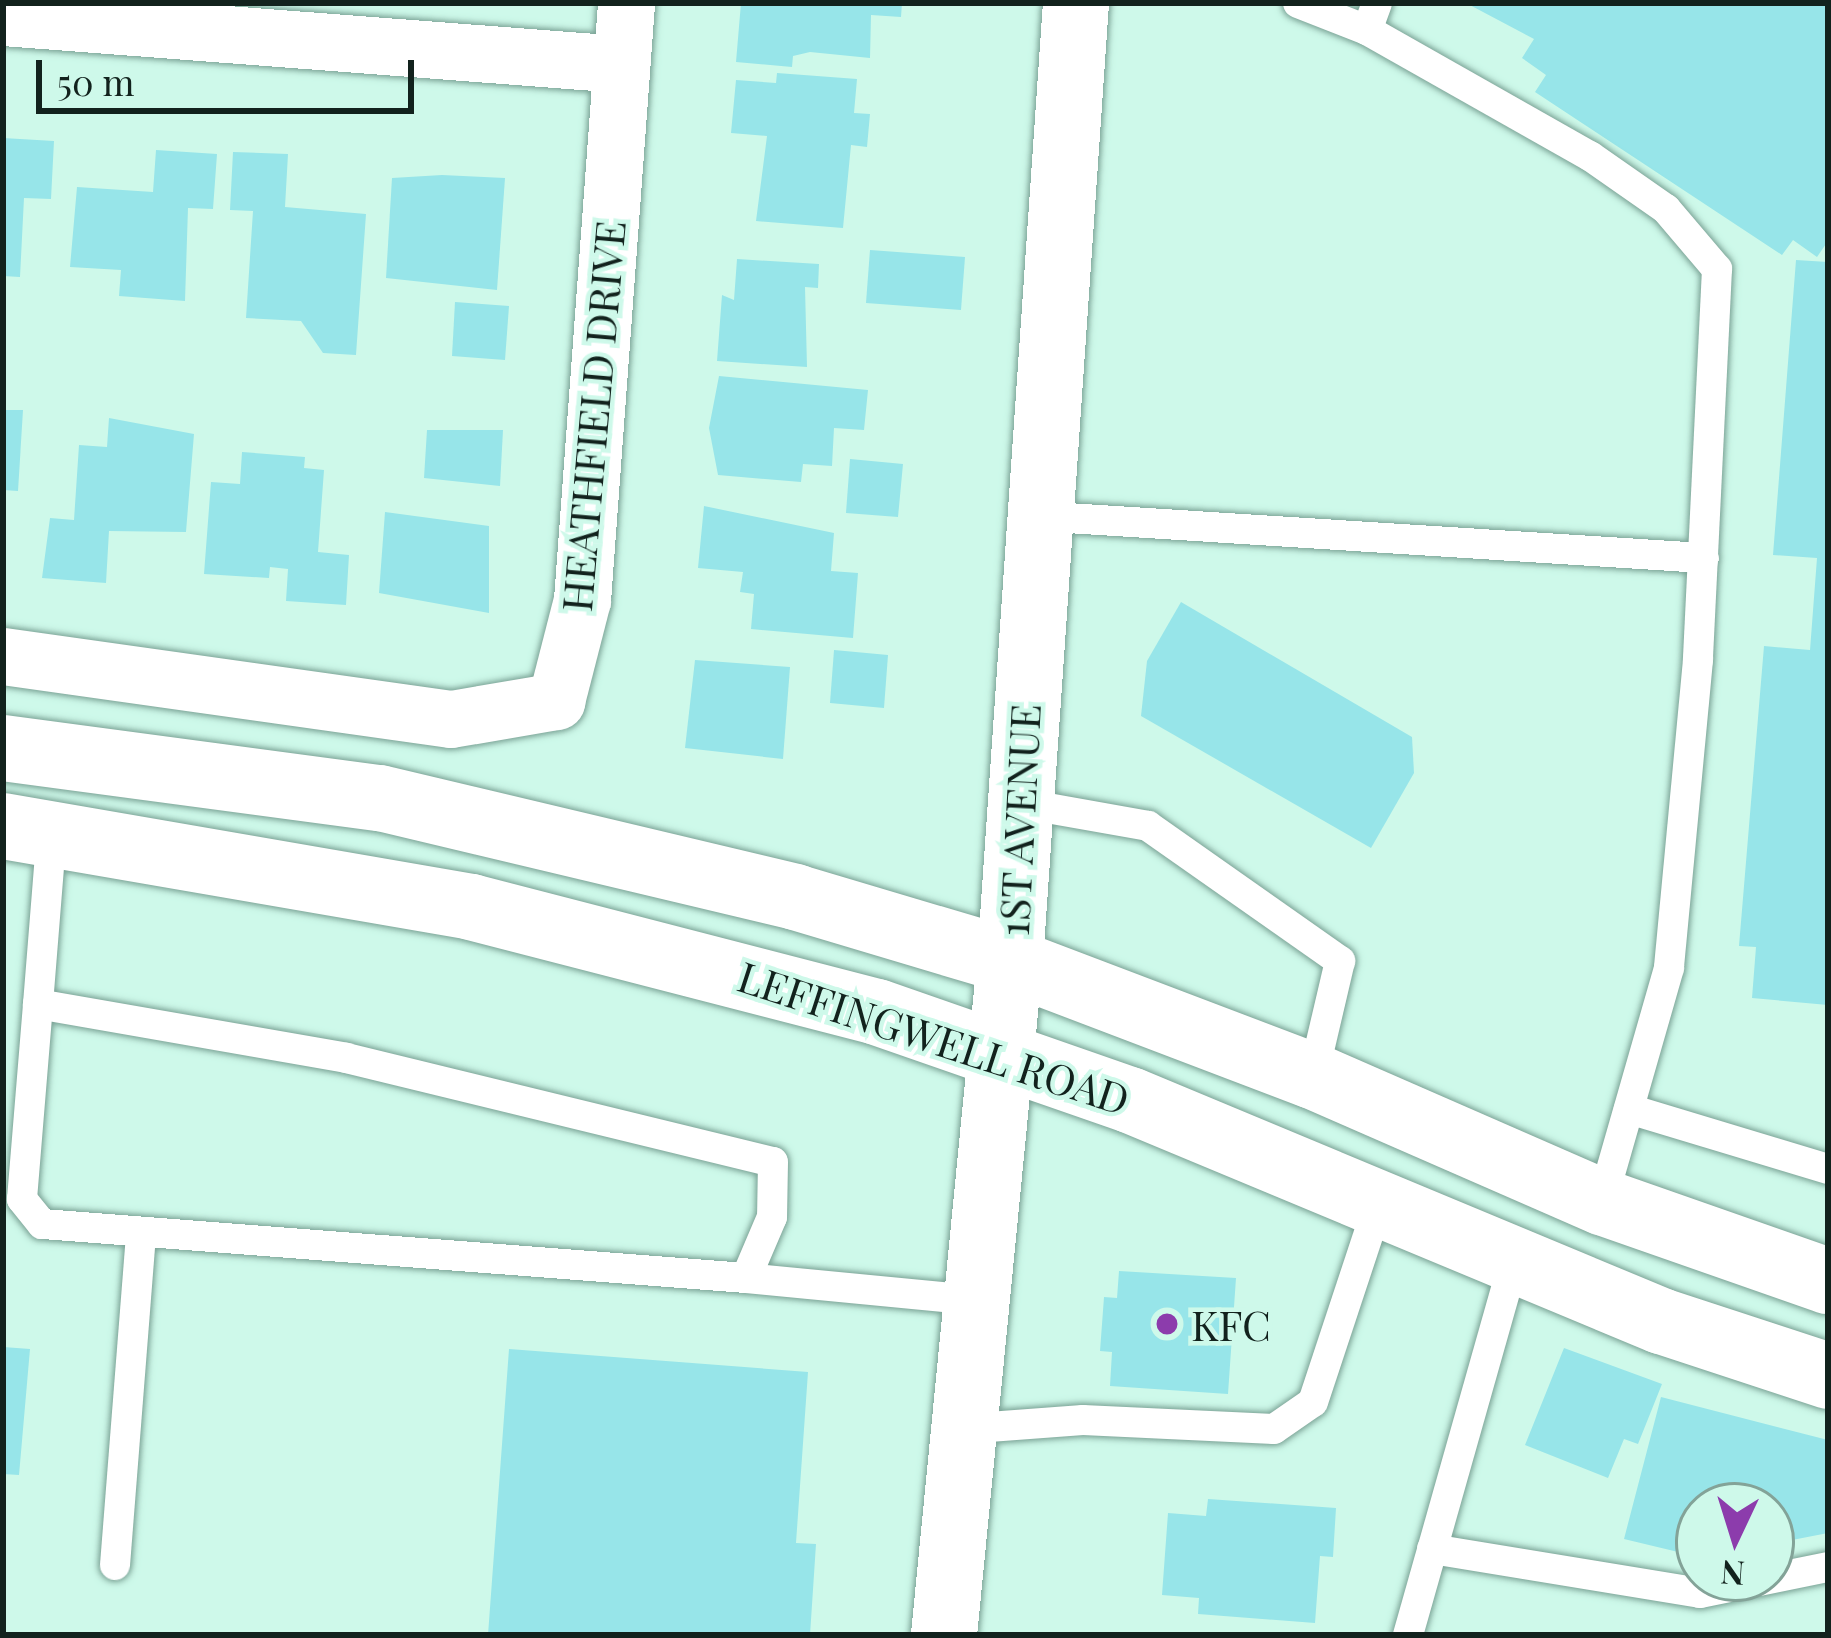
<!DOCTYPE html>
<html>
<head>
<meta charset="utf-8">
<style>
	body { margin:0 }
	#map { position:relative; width:1831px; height:1638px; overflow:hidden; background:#cef9ea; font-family:"Playfair Display",serif }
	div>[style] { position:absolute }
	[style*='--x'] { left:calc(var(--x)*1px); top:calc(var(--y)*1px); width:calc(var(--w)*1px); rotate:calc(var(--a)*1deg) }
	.building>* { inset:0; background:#97e5e9 }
	.roads { filter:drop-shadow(0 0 3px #7aa295) drop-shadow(0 0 3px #7aa295) }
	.lane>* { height:30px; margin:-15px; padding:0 15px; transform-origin:15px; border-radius:15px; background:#fff }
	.street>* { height:57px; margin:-28.5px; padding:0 28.5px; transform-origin:28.5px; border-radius:28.5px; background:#fff }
	.secondary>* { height:66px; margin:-33px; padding:0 33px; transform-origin:33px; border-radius:33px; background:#fff }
	.dots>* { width:33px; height:33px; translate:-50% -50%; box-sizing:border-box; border:6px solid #cef9ea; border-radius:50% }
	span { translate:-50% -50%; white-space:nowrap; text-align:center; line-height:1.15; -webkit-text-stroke:9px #cef9ea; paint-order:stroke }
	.street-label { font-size:42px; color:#12221d }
	.poi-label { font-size:42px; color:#12221d }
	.left { translate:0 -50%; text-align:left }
	.frame { position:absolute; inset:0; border:6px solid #12221d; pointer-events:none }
	.north { position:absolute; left:1675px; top:1482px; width:120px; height:120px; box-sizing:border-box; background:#cef9ea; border:3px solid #83a398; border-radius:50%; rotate:184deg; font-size:33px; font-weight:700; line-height:48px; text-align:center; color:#12221d }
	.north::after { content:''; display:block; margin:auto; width:42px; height:54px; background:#8c3cac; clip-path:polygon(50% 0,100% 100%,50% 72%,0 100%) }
	.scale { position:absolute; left:36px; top:60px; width:378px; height:54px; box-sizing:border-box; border:6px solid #12221d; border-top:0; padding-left:15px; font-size:36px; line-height:42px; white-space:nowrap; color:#12221d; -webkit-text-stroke:9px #cef9ea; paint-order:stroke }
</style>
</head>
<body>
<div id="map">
	<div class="building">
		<i style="clip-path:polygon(741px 3px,785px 4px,902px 3px,901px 17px,871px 15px,870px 58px,810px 52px,793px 56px,792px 67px,736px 62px)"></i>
		<i style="clip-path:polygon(1466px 3px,1828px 3px,1828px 241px,1817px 257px,1793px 240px,1782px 255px,1535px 92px,1546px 75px,1522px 58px,1534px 39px)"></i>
		<i style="clip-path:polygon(777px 73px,857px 79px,854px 113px,870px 114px,867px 147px,851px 145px,843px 228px,756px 221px,767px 136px,731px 133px,736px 80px,776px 83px)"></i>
		<i style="clip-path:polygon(3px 138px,54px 141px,51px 199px,24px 198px,20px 277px,3px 276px)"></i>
		<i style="clip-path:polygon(156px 150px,217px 154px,213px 209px,188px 208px,185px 301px,119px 296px,121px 270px,70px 267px,77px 187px,153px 192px)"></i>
		<i style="clip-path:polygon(233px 152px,288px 154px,285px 207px,366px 214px,356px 355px,323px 353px,301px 321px,246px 318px,253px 211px,230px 210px)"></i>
		<i style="clip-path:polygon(442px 175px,505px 178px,497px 290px,386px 278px,392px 178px)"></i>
		<i style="clip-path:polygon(870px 250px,965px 257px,961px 310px,866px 303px)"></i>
		<i style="clip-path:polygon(737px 259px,819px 264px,818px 288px,805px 287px,807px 367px,717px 361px,722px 295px,734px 300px)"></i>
		<i style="clip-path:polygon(1796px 260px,1828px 262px,1828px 1005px,1752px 998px,1756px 947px,1739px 946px,1764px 646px,1810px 650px,1817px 558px,1773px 555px)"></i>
		<i style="clip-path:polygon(455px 302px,509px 306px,505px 360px,452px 356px)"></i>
		<i style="clip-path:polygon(719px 376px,868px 390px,864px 430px,834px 428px,832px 466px,803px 464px,801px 482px,718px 475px,709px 428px)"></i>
		<i style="clip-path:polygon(3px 410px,23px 410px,18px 491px,3px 490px)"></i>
		<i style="clip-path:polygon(109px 418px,194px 434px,186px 532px,109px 531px,106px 583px,42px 578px,50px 518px,74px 520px,79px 445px,107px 447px)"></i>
		<i style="clip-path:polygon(427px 430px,503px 430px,500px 486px,424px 478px)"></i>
		<i style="clip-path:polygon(242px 452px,305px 457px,304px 468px,324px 470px,318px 552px,349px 555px,346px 605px,286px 601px,288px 569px,270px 567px,269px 578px,204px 574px,211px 482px,240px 484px)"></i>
		<i style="clip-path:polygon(850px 459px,903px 464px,898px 517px,846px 513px)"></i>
		<i style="clip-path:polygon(704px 506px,834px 533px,831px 571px,858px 573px,853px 638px,751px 629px,754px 594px,740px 592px,743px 572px,698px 568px)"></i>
		<i style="clip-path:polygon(385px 512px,489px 526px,489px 613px,379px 593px)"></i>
		<i style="clip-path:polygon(1181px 602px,1412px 737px,1414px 773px,1371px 848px,1141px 716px,1147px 661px)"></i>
		<i style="clip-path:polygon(834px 650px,888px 655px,884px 708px,830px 703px)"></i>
		<i style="clip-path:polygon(695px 660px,790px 667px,783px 759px,685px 748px)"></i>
		<i style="clip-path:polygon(1119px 1271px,1236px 1278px,1228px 1394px,1110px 1386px,1112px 1352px,1100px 1351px,1104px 1297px,1117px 1298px)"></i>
		<i style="clip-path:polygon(3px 1347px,30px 1349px,19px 1475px,3px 1474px)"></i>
		<i style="clip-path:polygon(1564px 1348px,1662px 1384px,1638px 1444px,1624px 1439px,1608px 1478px,1525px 1445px)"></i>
		<i style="clip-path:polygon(509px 1349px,808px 1372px,796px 1543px,816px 1544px,810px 1635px,488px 1635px)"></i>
		<i style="clip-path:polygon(1661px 1397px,1828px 1440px,1828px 1533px,1771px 1544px,1771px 1506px,1699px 1506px,1699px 1557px,1624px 1539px)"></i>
		<i style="clip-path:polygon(1208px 1499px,1336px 1508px,1333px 1557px,1320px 1556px,1315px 1623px,1198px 1614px,1199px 1598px,1162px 1595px,1168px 1513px,1206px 1516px)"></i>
	</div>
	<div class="roads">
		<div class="lane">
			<i style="--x:1298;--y:3;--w:74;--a:21.4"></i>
			<i style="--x:1377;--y:3;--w:29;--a:110"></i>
			<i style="--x:1367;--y:30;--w:256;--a:29.5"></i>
			<i style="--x:1590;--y:156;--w:93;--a:34.9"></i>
			<i style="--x:1666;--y:209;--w:79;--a:49.6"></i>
			<i style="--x:1717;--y:269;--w:391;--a:92.8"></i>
			<i style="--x:1698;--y:660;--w:309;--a:95.4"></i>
			<i style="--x:1669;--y:968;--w:243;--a:106"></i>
			<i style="--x:1036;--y:516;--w:669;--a:3.6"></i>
			<i style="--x:1019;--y:803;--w:131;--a:10.1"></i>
			<i style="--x:1148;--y:826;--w:235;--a:35.1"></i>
			<i style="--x:1340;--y:961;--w:118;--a:103.2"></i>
			<i style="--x:38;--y:1004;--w:313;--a:9.9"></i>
			<i style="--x:346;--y:1058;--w:439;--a:13.7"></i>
			<i style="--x:773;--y:1162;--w:55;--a:91"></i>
			<i style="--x:772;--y:1217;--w:66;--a:113.1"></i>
			<i style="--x:746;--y:1278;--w:706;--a:-175.61"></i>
			<i style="--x:42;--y:1224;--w:32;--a:-129"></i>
			<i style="--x:22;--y:1199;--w:196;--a:-85.3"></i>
			<i style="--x:38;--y:1004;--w:174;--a:-85.4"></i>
			<i style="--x:1629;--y:1109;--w:208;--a:16.8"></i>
			<i style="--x:746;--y:1278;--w:231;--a:5.5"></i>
			<i style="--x:962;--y:1429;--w:121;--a:-4.3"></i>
			<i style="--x:1083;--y:1420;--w:191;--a:2.7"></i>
			<i style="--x:1274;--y:1429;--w:47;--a:-34.7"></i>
			<i style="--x:1313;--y:1402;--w:211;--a:-71.7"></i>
			<i style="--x:1432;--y:1549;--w:272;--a:9.3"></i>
			<i style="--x:1700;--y:1593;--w:131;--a:-11.5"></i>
			<i style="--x:115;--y:1565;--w:328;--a:-85.5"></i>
			<i style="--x:1408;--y:1635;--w:389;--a:-74.2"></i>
		</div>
		<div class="street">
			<i style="--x:3;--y:17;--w:620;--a:4.35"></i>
			<i style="--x:3;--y:656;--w:452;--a:8"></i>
			<i style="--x:451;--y:719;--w:107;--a:-9.7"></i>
			<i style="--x:556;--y:701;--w:104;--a:-75.6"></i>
			<i style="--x:582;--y:600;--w:599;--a:-85.78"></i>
		</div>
		<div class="secondary">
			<i style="--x:3;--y:748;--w:380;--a:7.6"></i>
			<i style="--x:380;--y:798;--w:427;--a:13.4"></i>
			<i style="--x:795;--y:897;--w:224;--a:16.6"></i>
			<i style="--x:1010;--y:961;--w:324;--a:20.8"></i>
			<i style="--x:1313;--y:1076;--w:315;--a:23.6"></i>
			<i style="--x:1602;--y:1202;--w:239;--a:19.3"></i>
			<i style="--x:3;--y:826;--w:475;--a:9.8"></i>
			<i style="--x:471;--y:907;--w:419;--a:14.5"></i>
			<i style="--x:877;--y:1012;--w:268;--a:19.2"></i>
			<i style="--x:1130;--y:1100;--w:575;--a:22.6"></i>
			<i style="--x:1661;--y:1321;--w:176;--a:18.2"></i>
			<i style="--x:944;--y:1635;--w:677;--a:-84.41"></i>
			<i style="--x:1010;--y:961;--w:960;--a:-86.06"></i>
		</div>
	</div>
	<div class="dots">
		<i style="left:1167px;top:1324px;background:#8c3cac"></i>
	</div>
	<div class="street-label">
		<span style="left:592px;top:416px;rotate:-85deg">HEATHFIELD DRIVE</span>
		<span style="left:1018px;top:820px;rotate:-87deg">1ST AVENUE</span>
		<span style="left:934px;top:1037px;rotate:18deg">LEFFINGWELL ROAD</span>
	</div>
	<div class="poi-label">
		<span class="left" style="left:1191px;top:1324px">KFC</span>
	</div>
	<div class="frame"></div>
	<div class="north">N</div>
	<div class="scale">50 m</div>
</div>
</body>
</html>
